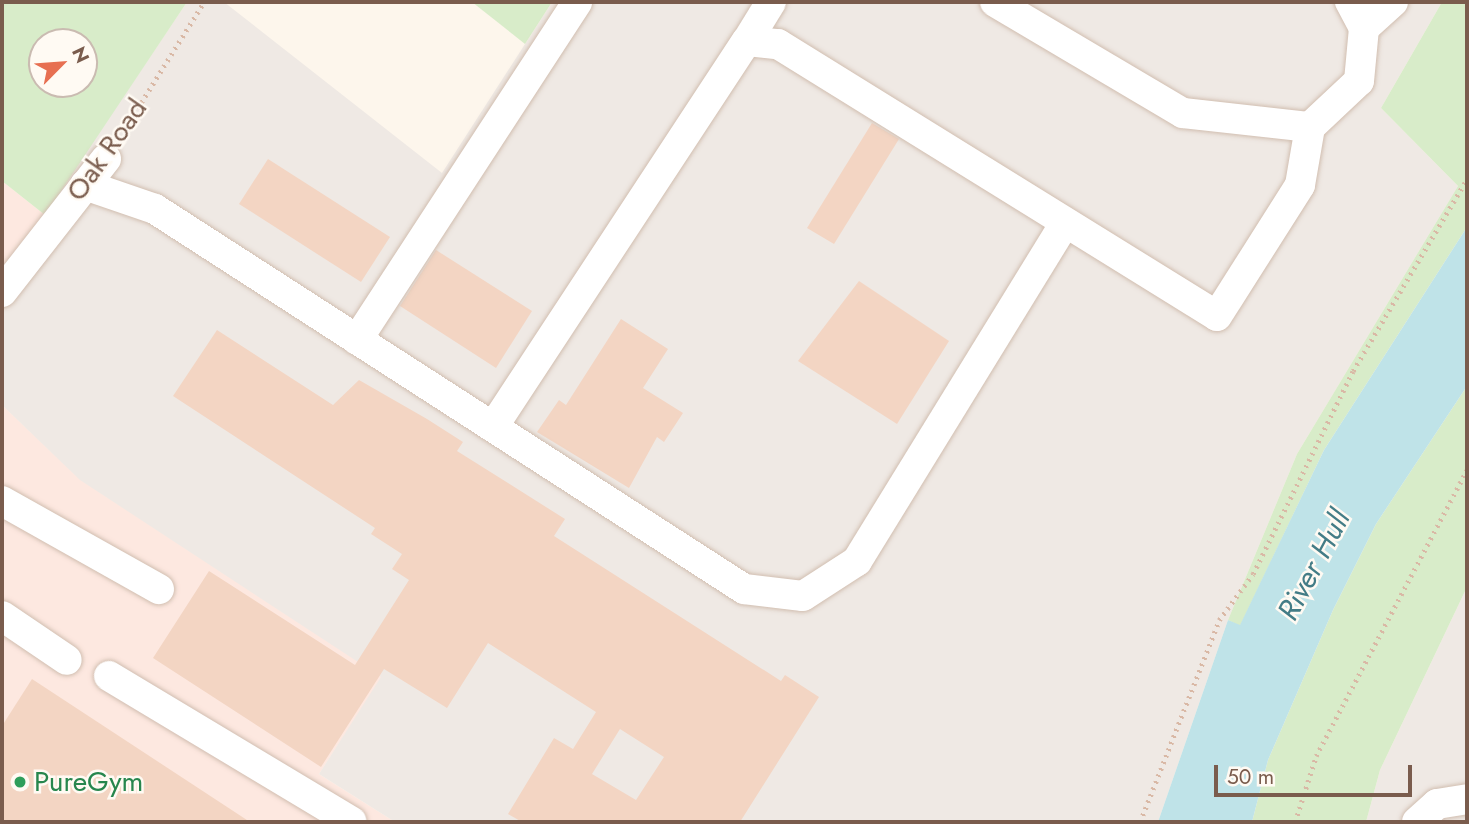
<!DOCTYPE html>
<html>
<head>
<meta charset="utf-8">
<style>
	body { margin:0 }
	#map { position:relative; width:1469px; height:824px; overflow:hidden; background:#fdf6ec; font-family:Jost,sans-serif }
	div>[style] { position:absolute }
	[style*='--x'] { left:calc(var(--x)*1px); top:calc(var(--y)*1px); width:calc(var(--w)*1px); rotate:calc(var(--a)*1deg) }
	.commercial>* { inset:0; background:#fde8e0 }
	.industrial>* { inset:0; background:#efe9e4 }
	.green>* { inset:0; background:#d8ecc9 }
	.water>* { inset:0; background:#bfe3e8 }
	.building>* { inset:0; background:#f3d5c3 }
	.path>* { height:4.5px; margin-top:-2.25px; transform-origin:0; background:repeating-linear-gradient(90deg,#d9b8a5 0 2px,transparent 0 7px) }
	.roads { filter:drop-shadow(0 0 2px #d1beb0) drop-shadow(0 0 2px #d1beb0) }
	.minor>* { height:30px; margin:-15px; padding:0 15px; transform-origin:15px; border-radius:15px; background:#fff }
	.dots>* { width:19px; height:19px; translate:-50% -50%; box-sizing:border-box; border:4px solid #fffaf3; border-radius:50% }
	span { translate:-50% -50%; white-space:nowrap; text-align:center; line-height:1.15; -webkit-text-stroke:5px #fffaf3; paint-order:stroke }
	.street-label { font-size:28px; color:#7a5c4d }
	.leisure-label { font-size:28px; color:#27864d }
	.left { translate:0 -50%; text-align:left }
	.water-label { font-size:30px; color:#437c86; font-style:italic }
	.frame { position:absolute; inset:0; border:4px solid #7a5c4d; pointer-events:none }
	.north { position:absolute; left:28px; top:28px; width:70px; height:70px; box-sizing:border-box; background:#fffaf3; border:2px solid #cabbb1; border-radius:50%; rotate:65deg; font-size:19px; font-weight:700; line-height:28px; text-align:center; color:#7a5c4d }
	.north::after { content:''; display:block; margin:auto; width:24px; height:32px; background:#e76f51; clip-path:polygon(50% 0,100% 100%,50% 72%,0 100%) }
	.scale { position:absolute; left:1214px; top:765px; width:198px; height:32px; box-sizing:border-box; border:4px solid #7a5c4d; border-top:0; padding-left:9px; font-size:21px; line-height:24px; white-space:nowrap; color:#7a5c4d; -webkit-text-stroke:5px #fffaf3; paint-order:stroke }
</style>
</head>
<body>
<div id="map">
	<div class="commercial">
		<i style="clip-path:polygon(2px 181px,45px 215px,2px 277px)"></i>
		<i style="clip-path:polygon(2px 405px,81px 480px,382px 677px,319px 774px,395px 822px,2px 822px)"></i>
	</div>
	<div class="industrial">
		<i style="clip-path:polygon(187px 2px,224px 2px,442px 173px,552px 2px,1442px 2px,1381px 108px,1458px 186px,1297px 454px,1228px 620px,1158px 822px,395px 822px,319px 774px,381px 677px,80px 480px,2px 405px,2px 277px)"></i>
		<i style="clip-path:polygon(1467px 587px,1467px 822px,1366px 822px,1380px 770px)"></i>
	</div>
	<div class="green">
		<i style="clip-path:polygon(evenodd,2px 2px,187px 2px,45px 215px,2px 181px,2px 2px,42px 42px,84px 42px,84px 84px,42px 84px,42px 42px)"></i>
		<i style="clip-path:polygon(472px 2px,552px 2px,525px 44px)"></i>
		<i style="clip-path:polygon(1442px 2px,1467px 2px,1467px 227px,1324px 450px,1240px 626px,1228px 620px,1297px 454px,1458px 186px,1381px 108px)"></i>
		<i style="clip-path:polygon(1467px 386px,1467px 587px,1380px 770px,1366px 822px,1252px 822px,1268px 760px,1333px 610px,1376px 524px)"></i>
	</div>
	<div class="water">
		<i style="clip-path:polygon(1467px 227px,1467px 386px,1376px 524px,1333px 610px,1268px 760px,1252px 822px,1158px 822px,1228px 620px,1240px 625px,1324px 450px)"></i>
	</div>
	<div class="building">
		<i style="clip-path:polygon(872px 123px,899px 139px,834px 244px,807px 228px)"></i>
		<i style="clip-path:polygon(268px 159px,390px 237px,361px 282px,239px 204px)"></i>
		<i style="clip-path:polygon(436px 250px,532px 311px,496px 368px,400px 306px)"></i>
		<i style="clip-path:polygon(859px 281px,949px 341px,897px 424px,798px 361px)"></i>
		<i style="clip-path:polygon(621px 319px,668px 349px,643px 388px,683px 413px,664px 442px,657px 437px,629px 488px,537px 432px,559px 400px,566px 405px)"></i>
		<i style="clip-path:polygon(evenodd,217px 330px,333px 405px,359px 380px,427px 419px,463px 442px,457px 451px,565px 519px,554px 536px,781px 681px,785px 675px,819px 697px,740px 822px,522px 822px,508px 814px,554px 738px,573px 749px,596px 712px,488px 643px,447px 708px,384px 669px,321px 767px,153px 658px,209px 571px,355px 665px,409px 580px,392px 569px,402px 554px,371px 534px,375px 528px,173px 396px,217px 330px,620px 729px,664px 757px,636px 800px,592px 774px,620px 729px)"></i>
		<i style="clip-path:polygon(32px 679px,250px 822px,2px 822px,2px 726px)"></i>
	</div>
	<div class="path">
		<i style="--x:119;--y:138;--w:160;--a:-58"></i>
		<i style="--x:1140;--y:822;--w:217;--a:-68.6"></i>
		<i style="--x:1219;--y:620;--w:57;--a:-53.5"></i>
		<i style="--x:1253;--y:574;--w:226;--a:-63.8"></i>
		<i style="--x:1353;--y:371;--w:223;--a:-59.3"></i>
		<i style="--x:1295;--y:822;--w:69;--a:-72.3"></i>
		<i style="--x:1316;--y:756;--w:323;--a:-62.2"></i>
	</div>
	<div class="roads">
		<div class="minor">
			<i style="--x:995;--y:2;--w:218;--a:30.6"></i>
			<i style="--x:1183;--y:113;--w:128;--a:6.3"></i>
			<i style="--x:1310;--y:127;--w:67;--a:-43.2"></i>
			<i style="--x:1359;--y:81;--w:53;--a:-84.6"></i>
			<i style="--x:1364;--y:28;--w:30;--a:-118"></i>
			<i style="--x:1364;--y:28;--w:39;--a:-42"></i>
			<i style="--x:747;--y:41;--w:46;--a:-58.4"></i>
			<i style="--x:85;--y:185;--w:74;--a:18.9"></i>
			<i style="--x:155;--y:209;--w:701;--a:32.83"></i>
			<i style="--x:744;--y:589;--w:59;--a:6.8"></i>
			<i style="--x:803;--y:596;--w:64;--a:-32.9"></i>
			<i style="--x:857;--y:561;--w:393;--a:-58.4"></i>
			<i style="--x:2;--y:292;--w:169;--a:-52"></i>
			<i style="--x:357;--y:340;--w:403;--a:-56.9"></i>
			<i style="--x:493;--y:427;--w:462;--a:-56.7"></i>
			<i style="--x:747;--y:41;--w:31;--a:6"></i>
			<i style="--x:778;--y:44;--w:516;--a:31.78"></i>
			<i style="--x:1217;--y:316;--w:155;--a:-57.6"></i>
			<i style="--x:1300;--y:185;--w:59;--a:-80.2"></i>
			<i style="--x:2;--y:501;--w:180;--a:29.3"></i>
			<i style="--x:2;--y:616;--w:78;--a:34.1"></i>
			<i style="--x:109;--y:676;--w:283;--a:31"></i>
			<i style="--x:1417;--y:822;--w:27;--a:-42"></i>
			<i style="--x:1437;--y:804;--w:30;--a:-9"></i>
		</div>
	</div>
	<div class="dots">
		<i style="left:20px;top:782px;background:#2e9e5b"></i>
	</div>
	<div class="street-label">
		<span style="left:107px;top:150px;rotate:-55deg">Oak Road</span>
	</div>
	<div class="leisure-label">
		<span class="left" style="left:34px;top:782px">PureGym</span>
	</div>
	<div class="water-label">
		<span style="left:1314px;top:565px;rotate:-62deg">River Hull</span>
	</div>
	<div class="frame"></div>
	<div class="north">N</div>
	<div class="scale">50 m</div>
</div>
</body>
</html>
